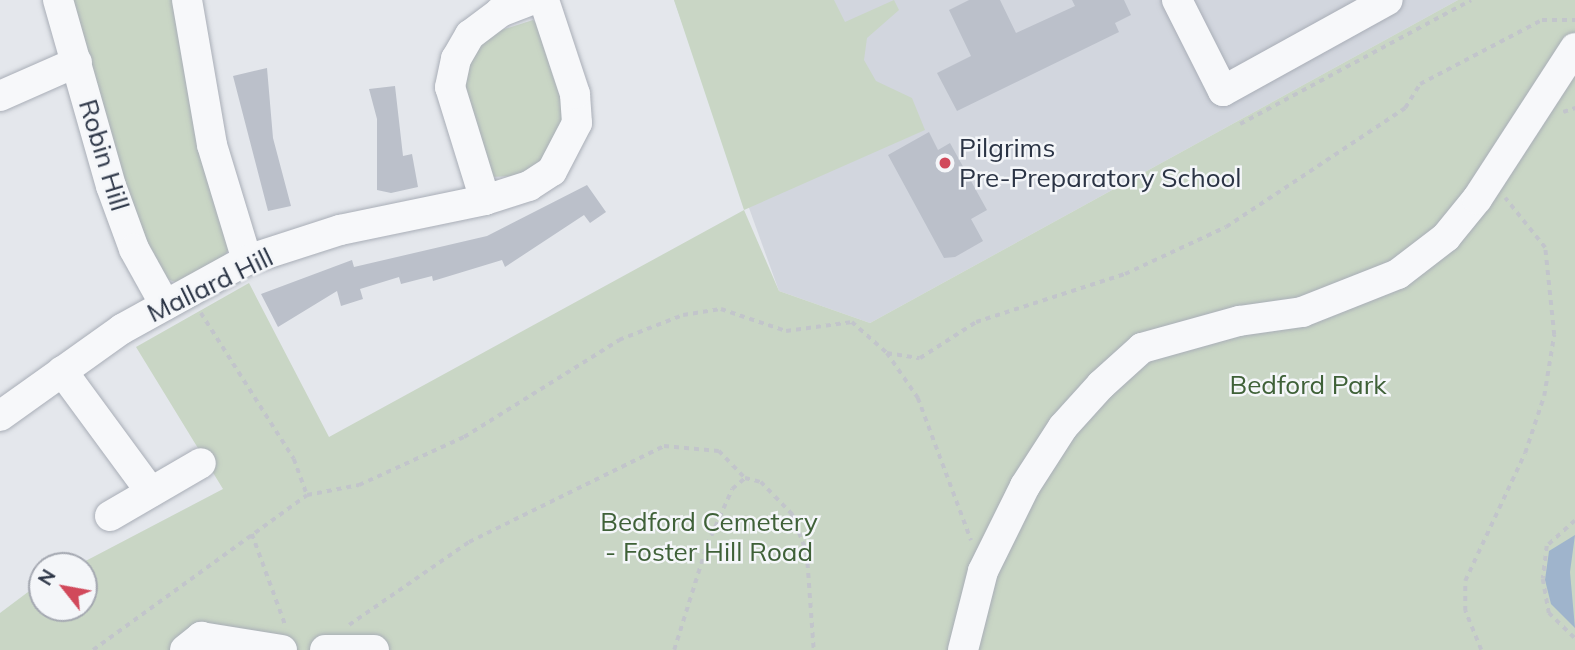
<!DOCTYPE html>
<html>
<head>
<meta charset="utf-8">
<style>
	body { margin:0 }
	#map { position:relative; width:1575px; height:650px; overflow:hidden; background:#e4e7ec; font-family:Mulish,sans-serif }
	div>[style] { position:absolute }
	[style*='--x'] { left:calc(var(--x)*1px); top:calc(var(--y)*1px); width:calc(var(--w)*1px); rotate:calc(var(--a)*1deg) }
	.built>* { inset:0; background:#d2d6de }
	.green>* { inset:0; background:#c9d6c5 }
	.water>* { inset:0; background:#9fb4cc }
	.building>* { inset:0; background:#bbc0ca }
	.path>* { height:3.5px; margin-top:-1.75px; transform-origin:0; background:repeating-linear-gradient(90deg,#c2c5cb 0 5px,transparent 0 10px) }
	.roads { filter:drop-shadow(0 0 2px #a9aeb7) drop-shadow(0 0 2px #a9aeb7) }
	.minor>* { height:30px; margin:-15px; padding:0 15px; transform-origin:15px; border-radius:15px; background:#f7f8fa }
	.dots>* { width:19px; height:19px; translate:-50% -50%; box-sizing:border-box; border:4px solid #f4f6f9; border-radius:50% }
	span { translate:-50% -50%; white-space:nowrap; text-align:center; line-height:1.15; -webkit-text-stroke:5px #f4f6f9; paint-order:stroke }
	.poi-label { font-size:26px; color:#2b3445 }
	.left { translate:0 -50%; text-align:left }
	.street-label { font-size:26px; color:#2b3445 }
	.park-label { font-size:26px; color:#3f6138 }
	.north { position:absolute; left:28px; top:552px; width:70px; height:70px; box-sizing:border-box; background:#f4f6f9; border:2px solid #a4a8b1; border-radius:50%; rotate:301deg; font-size:19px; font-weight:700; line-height:28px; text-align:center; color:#2b3445 }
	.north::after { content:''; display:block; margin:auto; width:24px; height:32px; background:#d1495b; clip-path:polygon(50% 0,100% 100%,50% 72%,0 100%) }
</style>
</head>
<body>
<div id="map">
	<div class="built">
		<i style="clip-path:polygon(674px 0,1458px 0,870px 323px,779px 291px)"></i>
	</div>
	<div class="green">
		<i style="clip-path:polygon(66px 0,178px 0,229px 248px,224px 258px,181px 284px,153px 274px)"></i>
		<i style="clip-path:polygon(674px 0,834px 0,845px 22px,894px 0,899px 10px,867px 38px,864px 60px,876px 81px,912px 98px,925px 130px,744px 210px,779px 291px,870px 323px,1458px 0,1575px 0,1575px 650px,0 650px,0 613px,28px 592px,42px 584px,42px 608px,84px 608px,84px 566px,76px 566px,223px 489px,136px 347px,249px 283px,329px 437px,744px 210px)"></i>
		<i style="clip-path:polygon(533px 20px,549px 36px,571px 102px,560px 148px,518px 176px,490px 177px,459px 91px,469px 57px,486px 35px)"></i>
	</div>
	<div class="water">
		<i style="clip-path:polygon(1575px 535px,1570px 572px,1575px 628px,1551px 604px,1545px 580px,1549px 551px)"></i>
	</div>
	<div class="building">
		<i style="clip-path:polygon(969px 0,1000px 0,1016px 33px,1075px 6px,1072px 0,1124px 0,1131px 15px,1115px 23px,1119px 32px,957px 111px,937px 73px,971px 56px,949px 10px)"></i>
		<i style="clip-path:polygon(267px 68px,273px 138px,291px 206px,268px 211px,233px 76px)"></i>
		<i style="clip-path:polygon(395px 86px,403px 156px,412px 154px,418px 187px,391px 193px,377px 190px,377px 119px,369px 89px)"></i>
		<i style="clip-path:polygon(929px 132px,938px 150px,950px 143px,987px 210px,971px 219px,983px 241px,955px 257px,944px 258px,888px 155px)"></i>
		<i style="clip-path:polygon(587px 185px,606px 212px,590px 223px,584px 215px,505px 267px,502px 260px,433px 281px,432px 276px,401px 284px,399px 277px,360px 289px,363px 299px,341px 306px,337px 291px,278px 327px,261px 294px,352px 260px,354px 267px,487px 236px)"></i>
	</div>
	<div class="path">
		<i style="--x:1563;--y:112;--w:13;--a:-18"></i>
		<i style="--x:1240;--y:124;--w:262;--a:-28.2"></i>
		<i style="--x:201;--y:313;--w:173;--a:57.5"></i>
		<i style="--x:294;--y:459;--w:38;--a:70"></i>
		<i style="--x:887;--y:353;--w:33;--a:9"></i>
		<i style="--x:920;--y:358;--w:67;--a:-32.7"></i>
		<i style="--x:976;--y:322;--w:157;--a:-17.9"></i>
		<i style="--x:1125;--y:274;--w:111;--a:-25"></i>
		<i style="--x:1226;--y:227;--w:215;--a:-33.6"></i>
		<i style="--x:1405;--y:108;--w:28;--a:-58"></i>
		<i style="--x:1420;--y:84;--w:138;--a:-27.7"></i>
		<i style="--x:1542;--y:20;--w:33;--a:0"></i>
		<i style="--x:1575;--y:521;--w:38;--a:138"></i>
		<i style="--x:1547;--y:546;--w:33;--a:97"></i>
		<i style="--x:1543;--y:579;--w:35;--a:80"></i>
		<i style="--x:1549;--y:613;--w:36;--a:44"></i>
		<i style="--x:252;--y:534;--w:99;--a:69.9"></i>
		<i style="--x:349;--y:625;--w:146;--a:-34.7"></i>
		<i style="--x:469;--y:542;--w:217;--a:-26.2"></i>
		<i style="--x:664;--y:446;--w:55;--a:5.2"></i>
		<i style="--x:719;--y:451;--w:37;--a:46"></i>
		<i style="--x:93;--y:650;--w:264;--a:-35.9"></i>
		<i style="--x:307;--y:495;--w:53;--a:-10.9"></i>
		<i style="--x:359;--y:485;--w:115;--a:-24.6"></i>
		<i style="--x:464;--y:437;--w:183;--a:-32"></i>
		<i style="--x:619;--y:340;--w:69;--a:-21.3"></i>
		<i style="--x:683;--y:315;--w:38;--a:-9"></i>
		<i style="--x:721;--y:309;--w:69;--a:18.7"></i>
		<i style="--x:786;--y:331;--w:67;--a:-7.8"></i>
		<i style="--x:852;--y:322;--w:47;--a:41.5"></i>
		<i style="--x:887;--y:353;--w:55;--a:55.4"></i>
		<i style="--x:918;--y:398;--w:152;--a:69.5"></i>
		<i style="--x:674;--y:650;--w:110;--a:-72.6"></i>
		<i style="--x:707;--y:545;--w:61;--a:-65.9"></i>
		<i style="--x:732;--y:489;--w:17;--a:-40"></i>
		<i style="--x:745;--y:478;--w:16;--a:14"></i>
		<i style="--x:761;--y:482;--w:45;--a:45.9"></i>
		<i style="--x:792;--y:514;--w:42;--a:69"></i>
		<i style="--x:807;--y:553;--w:97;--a:85.9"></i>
		<i style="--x:1481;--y:650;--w:42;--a:-112.3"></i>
		<i style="--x:1465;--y:611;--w:30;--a:-90"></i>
		<i style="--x:1465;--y:581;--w:141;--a:-64.9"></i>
		<i style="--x:1525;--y:453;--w:60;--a:-71.6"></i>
		<i style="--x:1544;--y:396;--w:62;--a:-80.7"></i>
		<i style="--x:1554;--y:335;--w:87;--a:-95.9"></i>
		<i style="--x:1545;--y:248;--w:64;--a:-128.7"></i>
	</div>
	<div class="roads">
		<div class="minor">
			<i style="--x:58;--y:0;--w:193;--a:74.1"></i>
			<i style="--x:111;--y:186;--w:67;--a:69.9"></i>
			<i style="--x:134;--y:249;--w:64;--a:61"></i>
			<i style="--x:187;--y:0;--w:147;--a:80.2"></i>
			<i style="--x:212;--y:145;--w:120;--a:73.1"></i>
			<i style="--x:1177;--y:0;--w:102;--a:63.2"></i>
			<i style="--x:1223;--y:91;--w:188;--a:-28.9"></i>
			<i style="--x:0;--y:96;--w:84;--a:-23.8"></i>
			<i style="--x:485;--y:200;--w:118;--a:-107.2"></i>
			<i style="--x:450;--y:87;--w:29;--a:-78"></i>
			<i style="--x:456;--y:59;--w:28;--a:-60"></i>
			<i style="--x:470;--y:35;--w:38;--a:-37"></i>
			<i style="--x:500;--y:12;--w:34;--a:-21"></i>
			<i style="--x:62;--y:371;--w:150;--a:53.7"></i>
			<i style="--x:0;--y:416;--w:150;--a:-35.5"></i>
			<i style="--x:122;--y:329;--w:143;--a:-28.9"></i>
			<i style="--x:247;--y:260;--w:98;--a:-17.9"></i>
			<i style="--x:340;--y:230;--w:148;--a:-11.7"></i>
			<i style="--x:485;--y:200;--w:46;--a:-17.7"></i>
			<i style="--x:529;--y:186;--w:27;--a:-33"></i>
			<i style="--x:552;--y:171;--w:54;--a:-62.5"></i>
			<i style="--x:577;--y:123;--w:29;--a:-94"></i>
			<i style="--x:575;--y:94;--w:99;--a:-108.3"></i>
			<i style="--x:110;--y:516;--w:105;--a:-30.2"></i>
			<i style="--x:185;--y:650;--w:21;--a:-39"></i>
			<i style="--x:201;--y:637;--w:82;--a:9.1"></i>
			<i style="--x:325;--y:650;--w:49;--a:0"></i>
			<i style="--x:963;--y:650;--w:81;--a:-75.8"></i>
			<i style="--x:983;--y:571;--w:95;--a:-63.7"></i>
			<i style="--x:1025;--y:486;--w:70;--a:-57.2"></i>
			<i style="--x:1063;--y:427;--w:57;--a:-47.9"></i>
			<i style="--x:1101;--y:385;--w:55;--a:-42.1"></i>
			<i style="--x:1142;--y:348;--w:101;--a:-15.6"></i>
			<i style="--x:1239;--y:321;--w:64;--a:-8.1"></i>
			<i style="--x:1302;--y:312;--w:103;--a:-21.6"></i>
			<i style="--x:1398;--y:274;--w:61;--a:-37.6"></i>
			<i style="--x:1446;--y:237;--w:49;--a:-50.8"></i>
			<i style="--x:1477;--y:199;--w:180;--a:-57"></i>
		</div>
	</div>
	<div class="dots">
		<i style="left:945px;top:163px;background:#d1495b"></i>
	</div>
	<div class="poi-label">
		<span class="left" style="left:959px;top:163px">Pilgrims<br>Pre-Preparatory School</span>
	</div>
	<div class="street-label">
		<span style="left:104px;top:155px;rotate:73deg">Robin Hill</span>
		<span style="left:210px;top:285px;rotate:-26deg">Mallard Hill</span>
	</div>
	<div class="park-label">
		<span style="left:1308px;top:385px">Bedford Park</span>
		<span style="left:709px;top:537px">Bedford Cemetery<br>- Foster Hill Road</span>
	</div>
	<div class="north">N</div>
</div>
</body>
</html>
